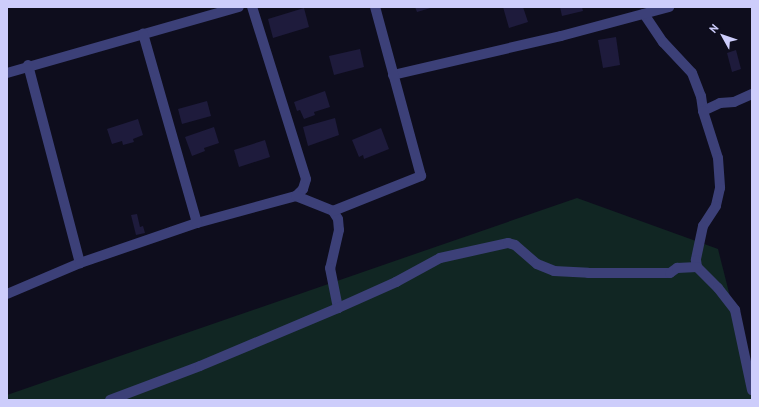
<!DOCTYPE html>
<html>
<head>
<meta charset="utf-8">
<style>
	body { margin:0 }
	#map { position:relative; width:759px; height:407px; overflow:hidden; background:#0e0d1d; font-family:"PT Sans",sans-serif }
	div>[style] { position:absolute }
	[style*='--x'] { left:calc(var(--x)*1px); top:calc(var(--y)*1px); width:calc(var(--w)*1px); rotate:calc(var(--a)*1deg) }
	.green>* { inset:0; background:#112623 }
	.building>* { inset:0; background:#1e1b3c }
	.minor>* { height:10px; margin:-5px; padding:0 5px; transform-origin:5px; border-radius:5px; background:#3c4078 }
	span { translate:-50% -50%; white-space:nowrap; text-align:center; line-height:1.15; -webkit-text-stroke:3.5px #0e0d1d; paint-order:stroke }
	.frame { position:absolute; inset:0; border:8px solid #cdcdfb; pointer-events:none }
	.north { position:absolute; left:703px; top:16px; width:40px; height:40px; -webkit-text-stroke:3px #0e0d1d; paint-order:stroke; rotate:310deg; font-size:11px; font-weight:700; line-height:16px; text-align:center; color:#cdcdfb }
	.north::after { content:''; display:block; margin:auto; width:14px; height:18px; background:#cdcdfb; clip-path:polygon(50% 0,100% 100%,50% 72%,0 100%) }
</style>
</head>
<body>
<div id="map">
	<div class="green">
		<i style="clip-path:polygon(577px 198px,718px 249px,752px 384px,752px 400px,7px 400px,7px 395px)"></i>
	</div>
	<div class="building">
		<i style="clip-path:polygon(415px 7px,434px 7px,417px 12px)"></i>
		<i style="clip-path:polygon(503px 7px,523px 7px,528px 22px,509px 28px)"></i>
		<i style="clip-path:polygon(560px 7px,582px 7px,583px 11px,562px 16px)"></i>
		<i style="clip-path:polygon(304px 8px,309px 27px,273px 38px,268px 19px)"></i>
		<i style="clip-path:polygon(616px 37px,620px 65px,603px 68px,598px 40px)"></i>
		<i style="clip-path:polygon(360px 49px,364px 67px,334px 75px,329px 56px)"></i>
		<i style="clip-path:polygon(736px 50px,741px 69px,732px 72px,727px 53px)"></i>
		<i style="clip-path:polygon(325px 91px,330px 107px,314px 112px,315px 115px,304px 119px,300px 110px,297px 111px,294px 102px)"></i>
		<i style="clip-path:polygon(207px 101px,211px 116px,182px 124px,178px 109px)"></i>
		<i style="clip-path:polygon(335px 118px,339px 135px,308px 146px,303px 127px)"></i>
		<i style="clip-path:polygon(138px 119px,143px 135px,133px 139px,134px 142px,123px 145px,122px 141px,112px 144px,107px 129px)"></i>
		<i style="clip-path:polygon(214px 127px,219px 143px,204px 148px,205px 151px,192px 156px,185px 137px)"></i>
		<i style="clip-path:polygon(381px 128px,389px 149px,364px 159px,363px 155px,359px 157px,352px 140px)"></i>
		<i style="clip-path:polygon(265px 140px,270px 157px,239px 167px,234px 150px)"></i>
		<i style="clip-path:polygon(137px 214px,140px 227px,143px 226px,145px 233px,136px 235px,131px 215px)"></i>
	</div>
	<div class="minor">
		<i style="--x:644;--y:14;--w:34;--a:56"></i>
		<i style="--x:663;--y:42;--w:42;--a:46.9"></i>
		<i style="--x:692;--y:73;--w:25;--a:69"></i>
		<i style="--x:701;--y:96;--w:15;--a:82"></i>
		<i style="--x:703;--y:111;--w:19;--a:-25"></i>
		<i style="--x:720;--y:103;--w:14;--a:-4"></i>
		<i style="--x:734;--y:102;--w:20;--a:-24"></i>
		<i style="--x:28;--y:65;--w:205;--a:75.3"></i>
		<i style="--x:7;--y:73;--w:241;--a:-15.9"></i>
		<i style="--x:393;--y:75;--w:172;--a:-13.1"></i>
		<i style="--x:561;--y:36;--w:112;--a:-15"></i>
		<i style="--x:703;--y:111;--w:49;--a:72.3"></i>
		<i style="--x:718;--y:158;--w:30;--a:86"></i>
		<i style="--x:720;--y:188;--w:18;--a:103"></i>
		<i style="--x:716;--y:206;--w:24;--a:123"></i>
		<i style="--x:703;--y:226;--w:35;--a:102"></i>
		<i style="--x:696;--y:260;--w:7;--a:82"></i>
		<i style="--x:697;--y:267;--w:30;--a:45"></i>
		<i style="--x:718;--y:288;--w:28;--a:52"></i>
		<i style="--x:735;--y:310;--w:82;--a:78"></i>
		<i style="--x:296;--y:196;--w:40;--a:22"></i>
		<i style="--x:333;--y:211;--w:9;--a:58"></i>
		<i style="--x:338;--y:219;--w:11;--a:85"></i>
		<i style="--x:339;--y:230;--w:39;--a:103"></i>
		<i style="--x:330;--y:268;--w:41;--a:78.7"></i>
		<i style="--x:333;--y:211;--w:95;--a:-21.7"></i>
		<i style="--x:421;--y:176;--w:175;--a:-105.2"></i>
		<i style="--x:197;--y:223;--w:103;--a:-15.3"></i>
		<i style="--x:296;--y:196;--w:10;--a:-45"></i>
		<i style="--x:303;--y:189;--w:10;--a:-73"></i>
		<i style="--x:306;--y:179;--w:180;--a:-107.4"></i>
		<i style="--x:7;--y:294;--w:79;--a:-23"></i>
		<i style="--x:80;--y:263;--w:124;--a:-18.9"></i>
		<i style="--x:197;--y:223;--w:197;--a:-105.9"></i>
		<i style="--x:110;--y:400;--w:96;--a:-20.7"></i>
		<i style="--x:200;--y:366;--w:150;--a:-22.8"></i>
		<i style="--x:338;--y:308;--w:64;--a:-24.1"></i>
		<i style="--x:396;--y:282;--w:50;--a:-28.6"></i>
		<i style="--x:440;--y:258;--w:70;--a:-12.4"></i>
		<i style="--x:508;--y:243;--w:7;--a:16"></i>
		<i style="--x:515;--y:245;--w:29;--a:41"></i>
		<i style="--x:537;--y:264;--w:18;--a:22"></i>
		<i style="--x:554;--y:271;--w:34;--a:3"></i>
		<i style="--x:588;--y:273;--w:82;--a:0"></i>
		<i style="--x:670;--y:273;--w:9;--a:-36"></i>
		<i style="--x:677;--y:268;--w:20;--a:-3"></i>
	</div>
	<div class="frame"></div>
	<div class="north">N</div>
</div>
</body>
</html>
